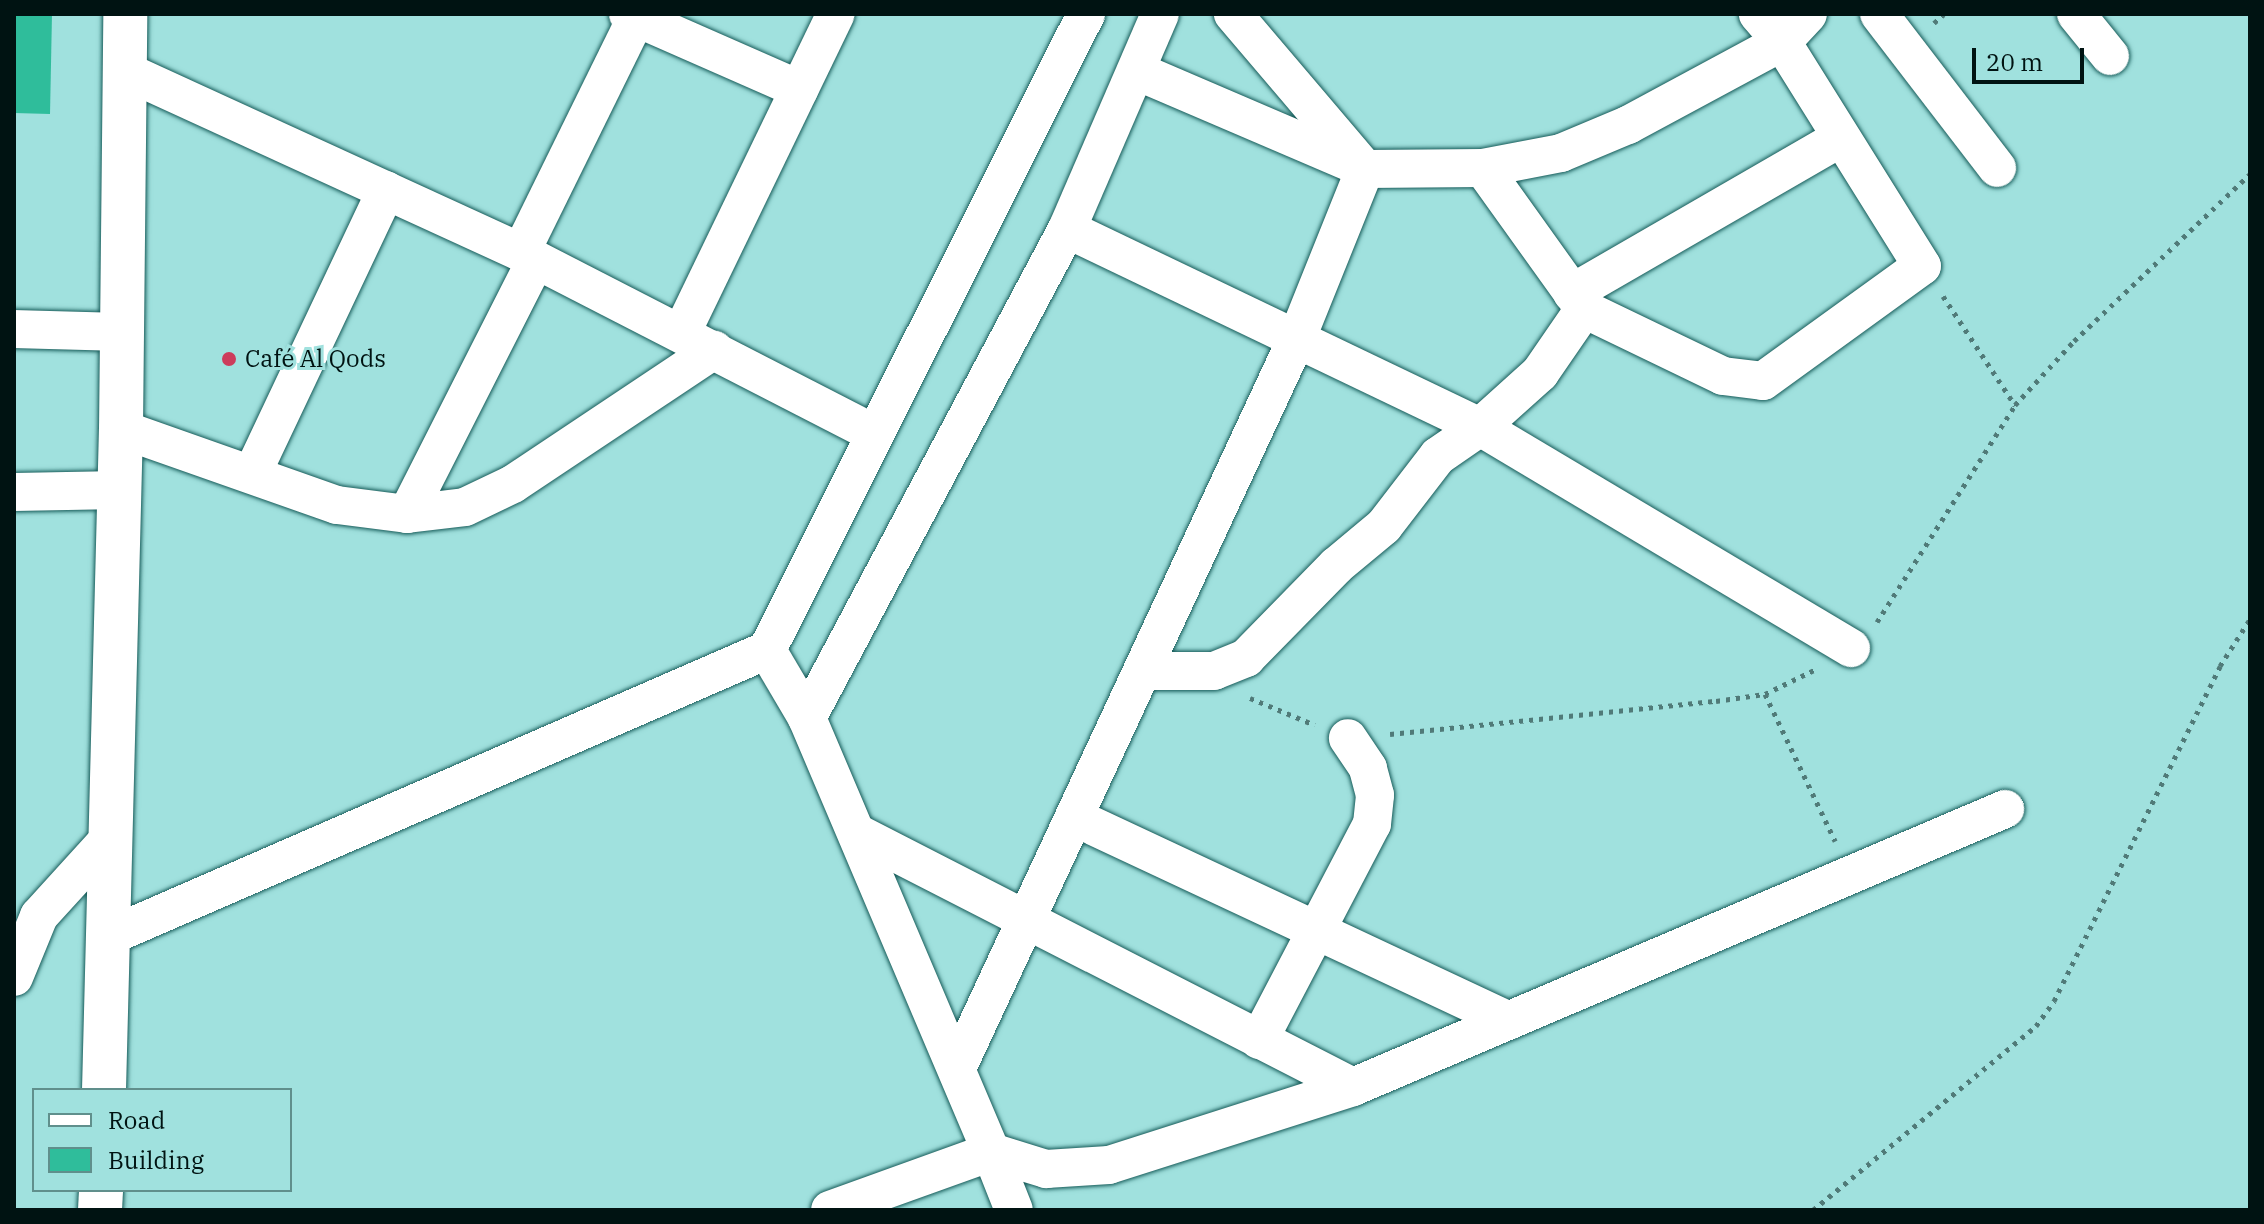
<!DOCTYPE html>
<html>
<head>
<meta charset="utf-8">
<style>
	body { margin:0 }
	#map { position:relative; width:2264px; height:1224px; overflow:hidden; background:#a0e1de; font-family:"IBM Plex Serif",serif }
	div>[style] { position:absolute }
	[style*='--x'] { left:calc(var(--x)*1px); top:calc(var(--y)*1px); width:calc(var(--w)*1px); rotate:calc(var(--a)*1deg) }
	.building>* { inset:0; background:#2fbd9b }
	.path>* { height:5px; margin-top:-2.5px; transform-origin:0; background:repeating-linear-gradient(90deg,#507a78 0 4px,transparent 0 10px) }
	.roads { filter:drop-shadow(0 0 2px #165b59) drop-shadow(0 0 2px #165b59) }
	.minor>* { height:38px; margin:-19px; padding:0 19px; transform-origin:19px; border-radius:19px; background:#fff }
	.major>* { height:44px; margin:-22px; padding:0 22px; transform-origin:22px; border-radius:22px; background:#fff }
	.dots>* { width:22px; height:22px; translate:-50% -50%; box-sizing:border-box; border:4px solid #a0e1de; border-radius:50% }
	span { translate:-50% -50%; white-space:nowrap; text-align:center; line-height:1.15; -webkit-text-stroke:6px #a0e1de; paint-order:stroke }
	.poi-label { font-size:24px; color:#001312 }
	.left { translate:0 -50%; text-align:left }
	.frame { position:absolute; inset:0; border:16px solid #001312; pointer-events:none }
	.legend { position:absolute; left:32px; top:1088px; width:260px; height:104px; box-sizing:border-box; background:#a0e1de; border:2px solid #608f8c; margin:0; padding:10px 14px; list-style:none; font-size:24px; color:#001312 }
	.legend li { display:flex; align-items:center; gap:16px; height:40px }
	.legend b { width:40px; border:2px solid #608f8c }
	.scale { position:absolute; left:1972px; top:48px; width:112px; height:36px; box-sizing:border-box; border:4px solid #001312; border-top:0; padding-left:10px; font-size:24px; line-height:28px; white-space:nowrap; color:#001312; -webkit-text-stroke:6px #a0e1de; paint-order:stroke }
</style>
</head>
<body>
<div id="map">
	<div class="building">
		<i style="clip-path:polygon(14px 14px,52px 14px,50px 114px,14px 113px)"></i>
	</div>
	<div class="path">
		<i style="--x:1934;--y:23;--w:13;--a:-42"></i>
		<i style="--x:1943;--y:296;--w:131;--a:56.6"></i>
		<i style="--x:1877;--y:622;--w:257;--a:-57.5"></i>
		<i style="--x:2015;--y:405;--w:87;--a:-47.3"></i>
		<i style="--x:2074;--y:341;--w:243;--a:-43.5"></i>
		<i style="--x:1765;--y:694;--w:163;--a:64.5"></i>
		<i style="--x:1250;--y:698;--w:70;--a:22.6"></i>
		<i style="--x:1390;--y:734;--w:328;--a:-5.8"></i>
		<i style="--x:1716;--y:701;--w:49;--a:-8.1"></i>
		<i style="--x:1765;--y:694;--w:57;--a:-26.1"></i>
		<i style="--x:1813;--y:1210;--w:289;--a:-39.5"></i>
		<i style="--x:2036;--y:1026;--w:31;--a:-54"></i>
		<i style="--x:2054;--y:1001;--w:374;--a:-63.6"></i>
		<i style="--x:2220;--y:666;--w:56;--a:-57.4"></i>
	</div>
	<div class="roads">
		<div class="minor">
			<i style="--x:628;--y:14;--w:187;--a:23.7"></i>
			<i style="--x:1879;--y:14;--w:194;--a:52.5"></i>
			<i style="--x:2076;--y:14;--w:54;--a:51"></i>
			<i style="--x:125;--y:71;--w:435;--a:24.6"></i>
			<i style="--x:521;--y:252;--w:398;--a:27.2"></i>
			<i style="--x:1139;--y:72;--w:246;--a:23.2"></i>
			<i style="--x:1365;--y:169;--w:118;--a:-0.5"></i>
			<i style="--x:1483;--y:168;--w:79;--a:-10.9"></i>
			<i style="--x:1561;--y:153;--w:73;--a:-22.7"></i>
			<i style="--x:1628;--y:125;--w:175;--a:-28.3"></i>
			<i style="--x:1782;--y:42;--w:37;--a:-131"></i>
			<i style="--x:1067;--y:229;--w:458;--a:25.6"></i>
			<i style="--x:1480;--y:427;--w:432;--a:30.8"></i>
			<i style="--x:521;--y:252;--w:265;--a:-63.8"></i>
			<i style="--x:1572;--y:293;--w:310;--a:-30"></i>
			<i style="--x:1584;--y:309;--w:154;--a:25.7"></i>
			<i style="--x:1723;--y:376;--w:40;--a:7.1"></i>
			<i style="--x:1763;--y:381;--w:196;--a:-35.9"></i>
			<i style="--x:1922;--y:266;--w:264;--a:-122"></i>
			<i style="--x:1782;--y:42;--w:38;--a:-47"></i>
			<i style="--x:14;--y:329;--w:107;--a:1.6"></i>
			<i style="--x:682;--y:332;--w:353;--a:-64.2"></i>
			<i style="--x:121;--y:429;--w:229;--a:19.4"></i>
			<i style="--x:337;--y:505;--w:71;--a:7.3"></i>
			<i style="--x:407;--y:514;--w:58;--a:-6.9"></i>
			<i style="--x:465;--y:507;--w:53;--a:-25.6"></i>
			<i style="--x:513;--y:484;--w:242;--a:-33.7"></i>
			<i style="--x:252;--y:474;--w:314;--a:-64.7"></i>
			<i style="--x:14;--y:492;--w:106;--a:-1.1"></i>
			<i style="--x:407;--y:514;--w:285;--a:-63.1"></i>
			<i style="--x:767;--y:650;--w:79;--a:59.5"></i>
			<i style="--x:807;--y:718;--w:471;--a:67"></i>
			<i style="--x:991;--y:1152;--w:171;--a:160.2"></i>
			<i style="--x:1144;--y:671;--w:70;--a:0"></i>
			<i style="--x:1214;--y:671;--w:35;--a:-22"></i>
			<i style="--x:1246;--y:658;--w:129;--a:-45.6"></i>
			<i style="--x:1336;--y:566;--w:62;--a:-39.8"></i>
			<i style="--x:1384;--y:526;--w:88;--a:-52.4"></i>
			<i style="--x:1438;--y:456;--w:51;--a:-34.6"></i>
			<i style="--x:1480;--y:427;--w:81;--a:-42"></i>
			<i style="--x:1540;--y:373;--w:78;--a:-55.5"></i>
			<i style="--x:1584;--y:309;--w:173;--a:-125.6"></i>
			<i style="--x:807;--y:718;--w:554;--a:-62"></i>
			<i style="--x:1067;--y:229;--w:234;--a:-66.6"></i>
			<i style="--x:1074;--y:817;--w:480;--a:25.1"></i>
			<i style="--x:857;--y:833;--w:557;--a:27.12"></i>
			<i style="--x:110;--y:936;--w:717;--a:-23.52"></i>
			<i style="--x:767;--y:650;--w:712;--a:-63.36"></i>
			<i style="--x:14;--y:977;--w:66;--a:-67.7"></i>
			<i style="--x:39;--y:916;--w:107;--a:-47.7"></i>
			<i style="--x:1259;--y:1040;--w:244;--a:-62.4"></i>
			<i style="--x:1372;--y:824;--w:29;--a:-84"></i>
			<i style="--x:1375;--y:795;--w:28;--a:-105"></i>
			<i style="--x:1368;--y:768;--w:36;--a:-124"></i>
			<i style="--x:958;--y:1066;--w:803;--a:-65.03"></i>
			<i style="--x:1297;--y:338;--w:182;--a:-68.1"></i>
			<i style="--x:1365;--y:169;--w:204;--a:-130.4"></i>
			<i style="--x:991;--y:1152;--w:58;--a:17.2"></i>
			<i style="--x:1046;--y:1169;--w:63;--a:-3.6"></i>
			<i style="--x:1109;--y:1165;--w:256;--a:-17.7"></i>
			<i style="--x:1353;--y:1087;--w:709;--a:-23.09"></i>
			<i style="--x:991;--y:1152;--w:62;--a:68.4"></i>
		</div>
		<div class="major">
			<i style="--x:104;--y:1090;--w:661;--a:-88.53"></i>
			<i style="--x:121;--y:429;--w:415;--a:-89.4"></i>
			<i style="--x:100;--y:1210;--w:20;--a:-87"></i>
		</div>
	</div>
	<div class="dots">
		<i style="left:229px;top:359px;background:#cc3c5b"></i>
	</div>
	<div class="poi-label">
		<span class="left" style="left:245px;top:359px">Café Al Qods</span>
	</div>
	<div class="frame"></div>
	<ul class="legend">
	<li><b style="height:10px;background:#fff"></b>Road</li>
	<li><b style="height:22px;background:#2fbd9b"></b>Building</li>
	</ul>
	<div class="scale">20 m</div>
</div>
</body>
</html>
